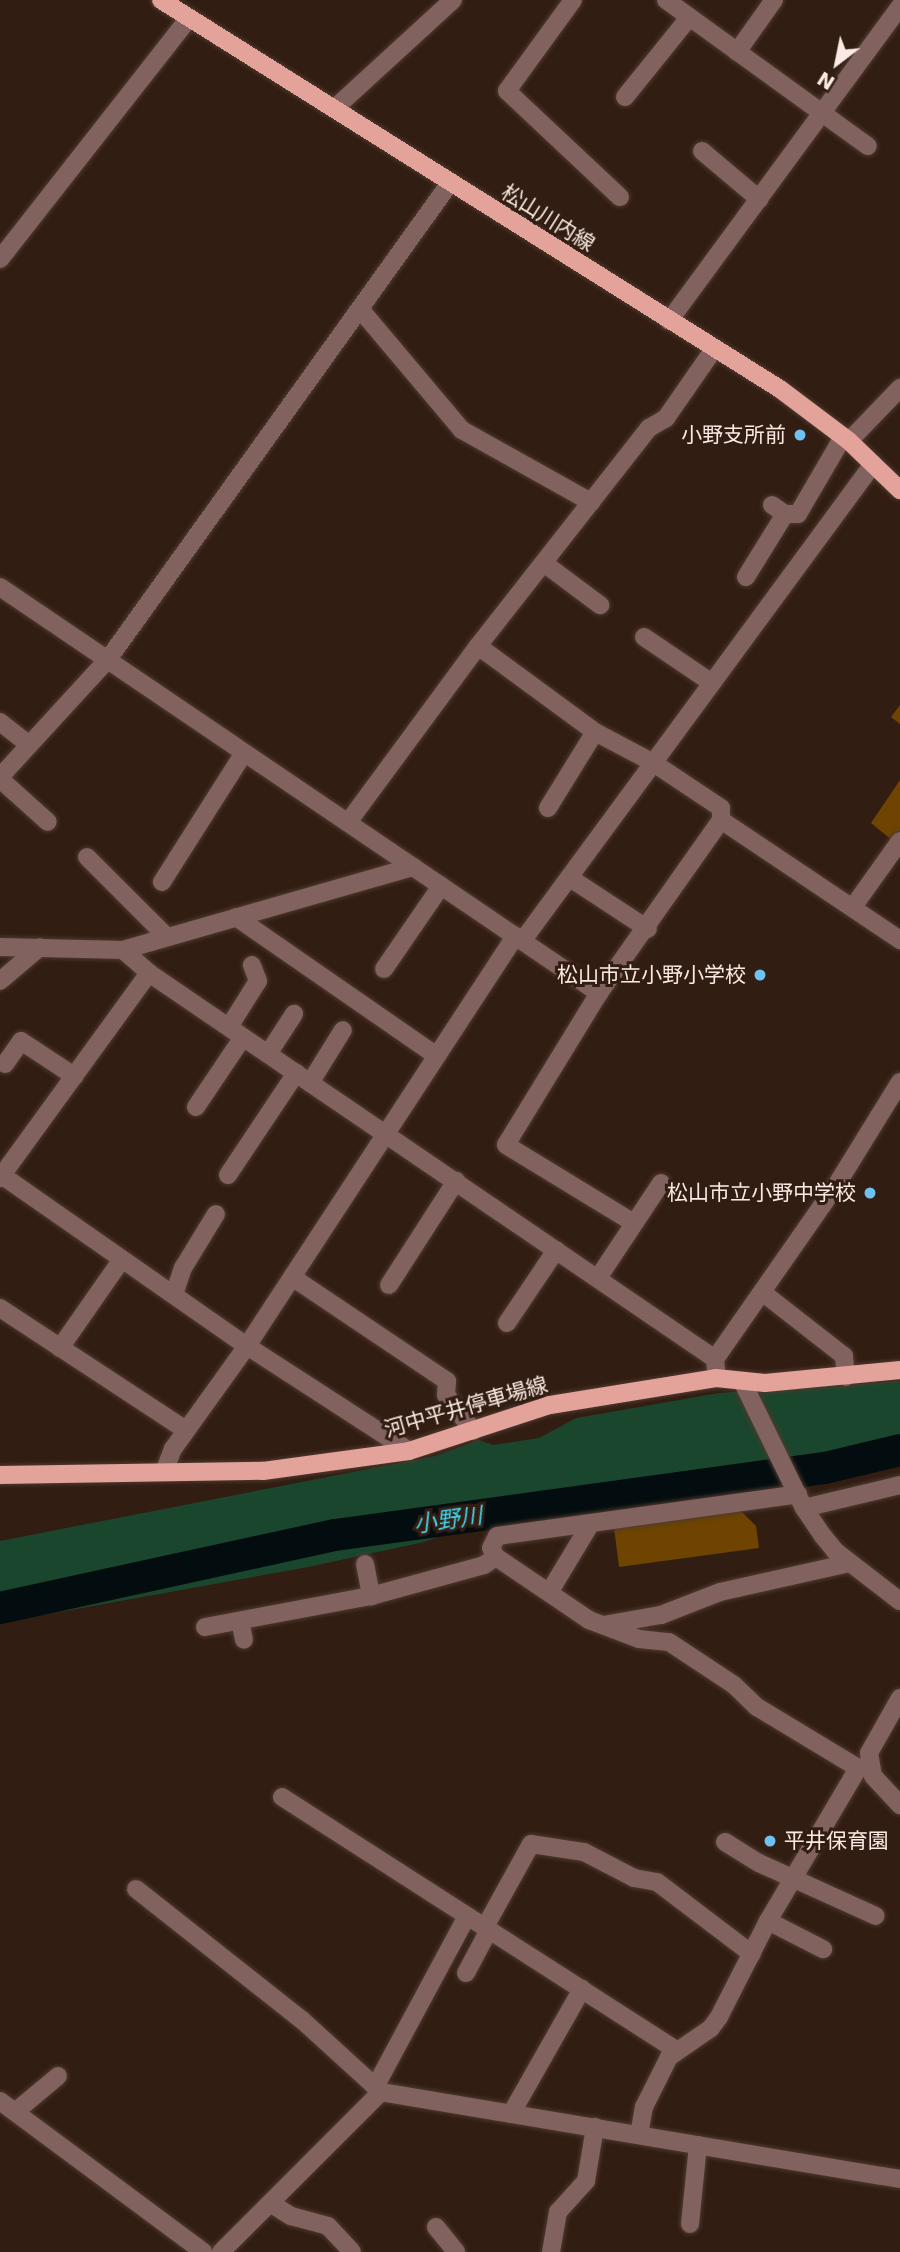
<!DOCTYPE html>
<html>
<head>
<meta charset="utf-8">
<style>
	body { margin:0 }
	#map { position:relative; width:900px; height:2252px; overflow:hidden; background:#321d12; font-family:"DejaVu Sans","Noto Sans JP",sans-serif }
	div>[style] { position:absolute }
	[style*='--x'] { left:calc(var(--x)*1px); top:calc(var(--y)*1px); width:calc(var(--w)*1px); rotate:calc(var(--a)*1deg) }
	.green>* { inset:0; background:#1b462e }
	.river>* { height:32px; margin:-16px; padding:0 16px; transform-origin:16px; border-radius:16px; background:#030d0f }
	.building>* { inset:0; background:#6e4400 }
	.roads { filter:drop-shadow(0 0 2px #4e3a2f) drop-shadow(0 0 2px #4e3a2f) }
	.minor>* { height:18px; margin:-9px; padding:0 9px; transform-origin:9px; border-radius:9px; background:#82625f }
	.major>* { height:18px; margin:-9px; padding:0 9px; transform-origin:9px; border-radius:9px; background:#e3a29a }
	.dots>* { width:19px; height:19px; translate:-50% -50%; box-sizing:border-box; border:4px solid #321d12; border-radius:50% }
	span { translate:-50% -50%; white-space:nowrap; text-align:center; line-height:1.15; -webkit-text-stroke:6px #321d12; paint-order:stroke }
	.street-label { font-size:21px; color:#faeae3 }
	.poi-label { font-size:21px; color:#faeae3 }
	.right { translate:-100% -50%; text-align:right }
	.left { translate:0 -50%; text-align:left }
	.water-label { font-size:23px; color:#44d3eb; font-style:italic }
	.north { position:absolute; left:802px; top:28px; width:70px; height:70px; -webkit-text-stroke:5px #321d12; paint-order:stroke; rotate:212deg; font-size:19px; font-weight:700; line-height:28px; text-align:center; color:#faeae3 }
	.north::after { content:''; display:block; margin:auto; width:24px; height:32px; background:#faeae3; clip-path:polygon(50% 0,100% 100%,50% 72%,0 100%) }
</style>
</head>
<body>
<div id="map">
	<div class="green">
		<i style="clip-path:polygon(900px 1381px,900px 1466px,480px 1522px,424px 1542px,308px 1567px,15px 1620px,0 1618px,0 1541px,435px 1456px,479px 1440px,493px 1445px,539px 1438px,576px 1418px,719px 1393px)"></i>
	</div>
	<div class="river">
		<i style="--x:0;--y:1608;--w:343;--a:-12.3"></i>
		<i style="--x:335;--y:1535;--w:495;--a:-7.8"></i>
		<i style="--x:825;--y:1468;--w:77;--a:-13.5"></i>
	</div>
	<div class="building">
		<i style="clip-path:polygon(900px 705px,900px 724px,891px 717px)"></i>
		<i style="clip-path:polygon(900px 780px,900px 831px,893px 841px,871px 823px)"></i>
		<i style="clip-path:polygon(741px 1511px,756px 1526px,759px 1548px,619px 1567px,614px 1528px)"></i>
	</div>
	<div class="roads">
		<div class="minor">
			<i style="--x:573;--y:0;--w:112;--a:126"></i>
			<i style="--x:507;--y:91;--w:155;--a:43.2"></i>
			<i style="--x:666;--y:0;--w:249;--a:35.9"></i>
			<i style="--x:737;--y:52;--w:64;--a:-54.6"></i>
			<i style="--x:625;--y:97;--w:100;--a:-51.1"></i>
			<i style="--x:335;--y:108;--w:160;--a:-42.5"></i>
			<i style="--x:702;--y:151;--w:75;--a:40.1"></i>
			<i style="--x:0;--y:259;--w:306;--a:-51.9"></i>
			<i style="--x:360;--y:309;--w:158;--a:49.9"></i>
			<i style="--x:462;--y:430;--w:148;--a:29.2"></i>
			<i style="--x:669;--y:321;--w:391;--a:-53.7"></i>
			<i style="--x:849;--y:441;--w:74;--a:-46.1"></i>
			<i style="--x:772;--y:505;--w:16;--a:35"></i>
			<i style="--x:785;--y:514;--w:13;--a:0"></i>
			<i style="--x:798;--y:514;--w:89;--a:-59.7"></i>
			<i style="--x:545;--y:564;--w:69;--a:36.7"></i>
			<i style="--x:746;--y:577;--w:74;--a:-58.2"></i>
			<i style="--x:0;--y:587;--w:724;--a:34.13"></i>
			<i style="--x:599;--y:993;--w:212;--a:-54.8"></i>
			<i style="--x:721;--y:820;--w:216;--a:33.8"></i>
			<i style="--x:644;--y:637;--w:78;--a:34.1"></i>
			<i style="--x:478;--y:646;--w:145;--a:36.3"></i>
			<i style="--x:595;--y:732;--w:64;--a:27.8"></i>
			<i style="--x:652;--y:762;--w:83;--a:33.7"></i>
			<i style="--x:721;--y:808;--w:12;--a:90"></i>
			<i style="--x:0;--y:722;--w:37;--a:38"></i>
			<i style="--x:0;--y:777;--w:161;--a:-47.5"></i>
			<i style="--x:109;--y:658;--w:585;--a:-54.33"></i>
			<i style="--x:0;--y:779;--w:64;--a:41.9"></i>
			<i style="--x:548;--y:808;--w:89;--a:-58.3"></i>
			<i style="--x:349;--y:821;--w:217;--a:-53.6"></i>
			<i style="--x:478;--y:646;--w:277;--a:-51.9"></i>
			<i style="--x:649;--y:428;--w:20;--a:-30"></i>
			<i style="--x:666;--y:418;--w:84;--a:-55.2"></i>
			<i style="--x:87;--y:857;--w:113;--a:45"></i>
			<i style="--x:570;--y:878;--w:93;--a:33.2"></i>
			<i style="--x:162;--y:882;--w:153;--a:-57.6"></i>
			<i style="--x:853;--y:907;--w:81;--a:-54.5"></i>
			<i style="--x:236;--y:917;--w:244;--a:34.7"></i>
			<i style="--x:523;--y:940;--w:591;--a:-53.67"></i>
			<i style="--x:0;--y:947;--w:123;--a:1.4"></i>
			<i style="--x:123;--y:950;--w:302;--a:-16"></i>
			<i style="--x:123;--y:950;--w:35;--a:41"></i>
			<i style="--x:149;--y:973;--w:685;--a:34.29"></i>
			<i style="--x:384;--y:969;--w:101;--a:-55.5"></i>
			<i style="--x:0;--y:981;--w:52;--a:-40.4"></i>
			<i style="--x:599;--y:993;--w:178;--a:121.5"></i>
			<i style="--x:506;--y:1145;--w:150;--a:31.4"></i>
			<i style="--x:229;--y:1027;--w:54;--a:-57.8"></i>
			<i style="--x:258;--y:981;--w:17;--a:-111"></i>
			<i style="--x:268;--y:1054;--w:48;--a:-57"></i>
			<i style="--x:5;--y:1064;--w:28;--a:-55"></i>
			<i style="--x:21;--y:1041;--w:64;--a:33.4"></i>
			<i style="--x:310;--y:1083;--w:62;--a:-58.1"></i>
			<i style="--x:196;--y:1107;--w:84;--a:-56.1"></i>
			<i style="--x:0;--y:1174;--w:301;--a:34.9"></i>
			<i style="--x:247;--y:1346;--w:193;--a:32.9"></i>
			<i style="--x:228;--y:1175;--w:123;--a:-56.3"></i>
			<i style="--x:0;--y:1178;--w:253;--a:-54"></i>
			<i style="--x:292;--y:1277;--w:187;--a:33.9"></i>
			<i style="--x:447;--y:1381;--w:14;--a:94"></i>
			<i style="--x:446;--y:1395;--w:45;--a:53.1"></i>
			<i style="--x:598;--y:1278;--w:114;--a:-56.4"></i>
			<i style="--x:389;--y:1285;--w:124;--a:-57.2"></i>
			<i style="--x:762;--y:1292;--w:104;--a:38"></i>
			<i style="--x:844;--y:1356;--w:21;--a:85"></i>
			<i style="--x:174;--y:1295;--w:28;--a:-72"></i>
			<i style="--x:183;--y:1268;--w:63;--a:-58.6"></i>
			<i style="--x:0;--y:1308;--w:222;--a:33.3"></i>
			<i style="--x:507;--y:1323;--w:88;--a:-56.1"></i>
			<i style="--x:60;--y:1348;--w:108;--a:-55.1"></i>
			<i style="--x:716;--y:1369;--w:10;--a:-96"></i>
			<i style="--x:715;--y:1359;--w:213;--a:-55.1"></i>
			<i style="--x:837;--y:1184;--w:120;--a:-58.3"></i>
			<i style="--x:743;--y:1383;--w:139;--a:64"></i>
			<i style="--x:804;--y:1508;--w:34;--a:56"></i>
			<i style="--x:823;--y:1536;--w:19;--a:51"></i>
			<i style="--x:835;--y:1551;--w:82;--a:37.6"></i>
			<i style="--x:164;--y:1472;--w:25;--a:-69"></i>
			<i style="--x:173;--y:1449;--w:127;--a:-54.3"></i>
			<i style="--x:247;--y:1346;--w:490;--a:-56.8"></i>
			<i style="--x:804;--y:1508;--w:99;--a:-13.5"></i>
			<i style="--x:496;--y:1557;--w:10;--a:-119"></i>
			<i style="--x:491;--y:1548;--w:13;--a:-63"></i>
			<i style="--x:497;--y:1536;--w:304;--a:-7.9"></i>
			<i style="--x:365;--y:1564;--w:33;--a:79"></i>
			<i style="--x:550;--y:1591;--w:79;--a:-58.9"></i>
			<i style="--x:240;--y:1621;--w:19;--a:78"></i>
			<i style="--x:603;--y:1625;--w:59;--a:-9.8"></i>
			<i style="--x:661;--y:1615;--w:63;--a:-21.3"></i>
			<i style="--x:720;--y:1592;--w:133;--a:-12.6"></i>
			<i style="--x:205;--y:1627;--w:169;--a:-10.6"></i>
			<i style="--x:371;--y:1596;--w:117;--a:-15.3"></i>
			<i style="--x:484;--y:1565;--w:14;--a:-34"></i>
			<i style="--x:496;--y:1557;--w:112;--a:34.1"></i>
			<i style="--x:589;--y:1620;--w:53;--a:20.8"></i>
			<i style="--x:639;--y:1639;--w:30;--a:6"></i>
			<i style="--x:669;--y:1642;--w:78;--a:33.5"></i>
			<i style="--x:734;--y:1685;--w:32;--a:44"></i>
			<i style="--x:757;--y:1707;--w:118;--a:31.1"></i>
			<i style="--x:858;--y:1768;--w:11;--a:-5"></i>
			<i style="--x:900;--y:1698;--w:63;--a:119.4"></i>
			<i style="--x:869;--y:1753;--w:23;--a:80"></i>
			<i style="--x:873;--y:1776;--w:40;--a:47"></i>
			<i style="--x:282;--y:1797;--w:468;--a:32.7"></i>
			<i style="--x:725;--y:1842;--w:40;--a:32"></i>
			<i style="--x:759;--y:1863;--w:128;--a:24.4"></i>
			<i style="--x:136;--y:1889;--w:211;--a:38.3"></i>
			<i style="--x:302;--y:2020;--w:107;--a:42.3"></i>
			<i style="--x:381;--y:2092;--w:526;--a:9.52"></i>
			<i style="--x:768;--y:1921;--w:62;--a:27"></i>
			<i style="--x:485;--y:1927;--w:95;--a:-61"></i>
			<i style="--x:531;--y:1844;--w:54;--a:8.6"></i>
			<i style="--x:584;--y:1852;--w:56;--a:27.5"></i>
			<i style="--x:634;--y:1878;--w:23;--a:10"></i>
			<i style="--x:657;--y:1882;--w:119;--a:37.2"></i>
			<i style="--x:466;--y:1973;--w:49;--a:-61.9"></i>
			<i style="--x:375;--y:2087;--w:194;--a:-61.7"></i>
			<i style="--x:0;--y:2101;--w:253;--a:36.6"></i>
			<i style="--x:15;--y:2112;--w:56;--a:-39.9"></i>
			<i style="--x:511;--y:2114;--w:144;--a:-60.4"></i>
			<i style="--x:639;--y:2135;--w:28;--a:-80"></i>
			<i style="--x:644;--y:2107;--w:56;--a:-63.4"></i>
			<i style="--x:669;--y:2057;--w:51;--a:-34.6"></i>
			<i style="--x:711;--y:2028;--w:14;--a:-54"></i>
			<i style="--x:719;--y:2017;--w:108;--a:-63"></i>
			<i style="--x:768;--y:1921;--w:178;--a:-59.5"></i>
			<i style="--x:270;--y:2203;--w:25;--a:32"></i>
			<i style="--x:291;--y:2216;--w:38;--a:15"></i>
			<i style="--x:328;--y:2226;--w:35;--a:47"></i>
			<i style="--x:690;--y:2224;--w:79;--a:-84.2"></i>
			<i style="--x:436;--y:2227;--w:32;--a:51"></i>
			<i style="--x:221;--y:2252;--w:226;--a:-45"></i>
			<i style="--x:551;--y:2252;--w:41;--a:-80.1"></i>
			<i style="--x:558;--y:2212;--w:42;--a:-47.9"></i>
			<i style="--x:586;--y:2181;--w:55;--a:-80.5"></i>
		</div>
		<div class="major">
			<i style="--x:161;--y:0;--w:731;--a:32.15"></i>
			<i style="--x:780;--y:389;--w:86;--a:37"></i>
			<i style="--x:849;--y:441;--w:71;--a:43.9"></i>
			<i style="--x:0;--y:1475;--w:263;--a:-0.9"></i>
			<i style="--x:263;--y:1471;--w:147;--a:-7.8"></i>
			<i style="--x:409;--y:1451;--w:148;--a:-18.1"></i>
			<i style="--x:550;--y:1405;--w:168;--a:-9.2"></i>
			<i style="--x:716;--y:1378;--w:49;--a:5.8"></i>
			<i style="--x:765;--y:1383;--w:136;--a:-5.5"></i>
		</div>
	</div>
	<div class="dots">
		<i style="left:800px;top:435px;background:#6ec2f3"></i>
		<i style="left:760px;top:975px;background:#6ec2f3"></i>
		<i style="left:870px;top:1193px;background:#6ec2f3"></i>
		<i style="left:770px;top:1841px;background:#6ec2f3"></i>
	</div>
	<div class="street-label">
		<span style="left:548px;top:218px;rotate:32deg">松山川内線</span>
		<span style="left:466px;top:1407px;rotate:-16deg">河中平井停車場線</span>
	</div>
	<div class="poi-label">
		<span class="right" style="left:786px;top:435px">小野支所前</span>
		<span class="right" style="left:746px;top:975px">松山市立小野小学校</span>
		<span class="right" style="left:856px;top:1193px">松山市立小野中学校</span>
		<span class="left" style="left:784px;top:1841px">平井保育園</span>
	</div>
	<div class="water-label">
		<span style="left:448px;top:1520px;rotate:-8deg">小野川</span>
	</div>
	<div class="north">N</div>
</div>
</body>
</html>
